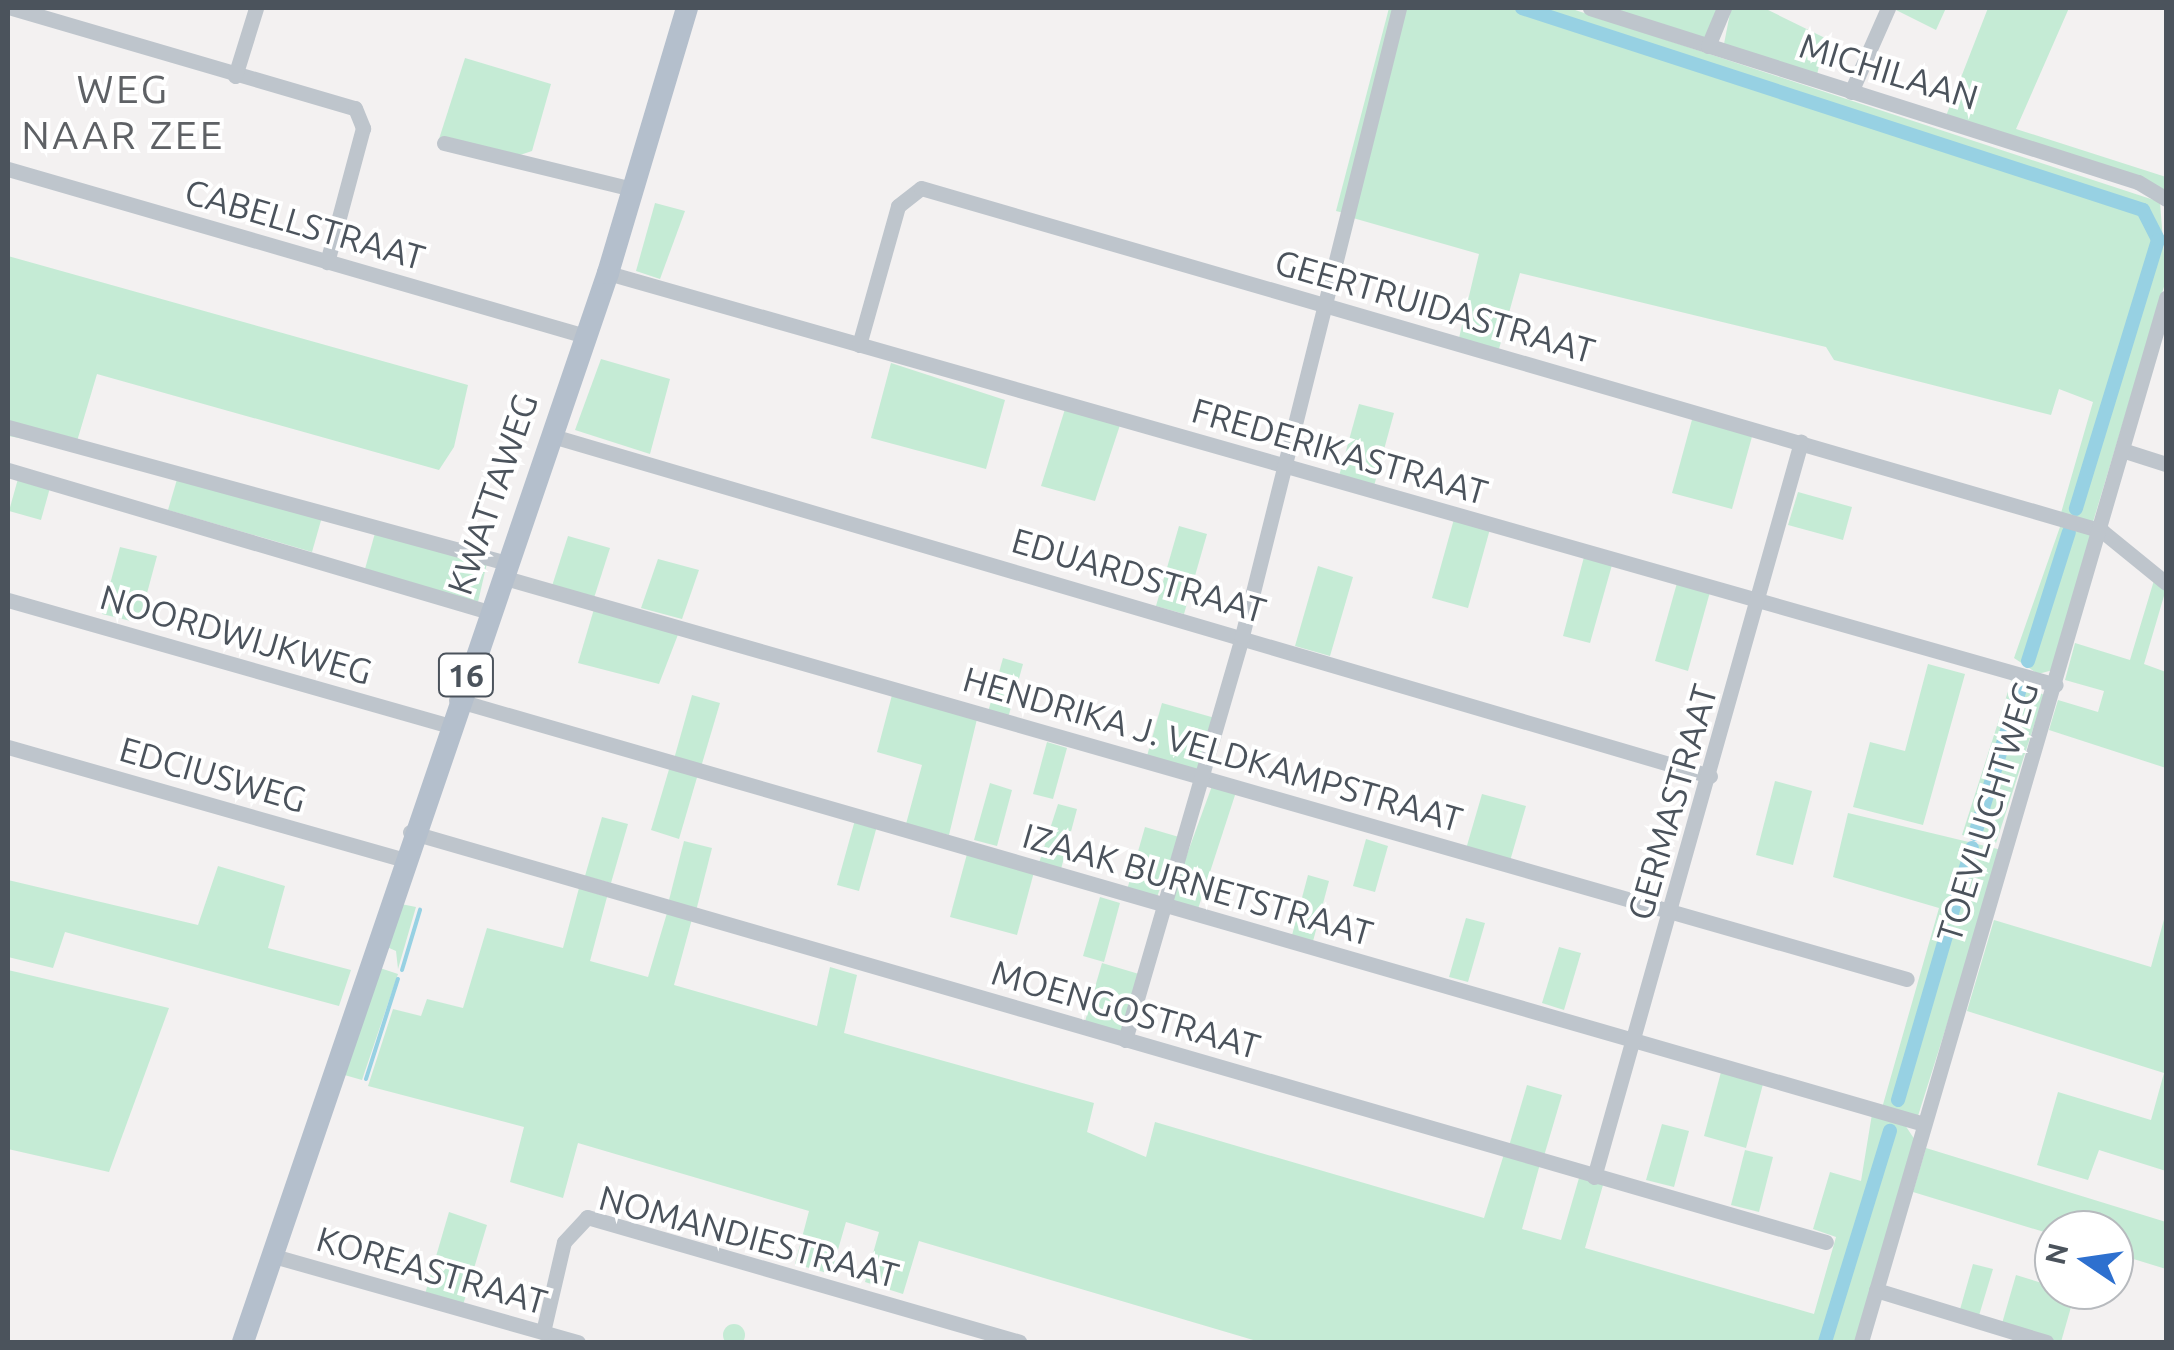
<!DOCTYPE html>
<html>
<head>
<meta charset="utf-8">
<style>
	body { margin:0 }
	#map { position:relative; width:2174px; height:1350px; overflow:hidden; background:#f3f1f1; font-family:Ubuntu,sans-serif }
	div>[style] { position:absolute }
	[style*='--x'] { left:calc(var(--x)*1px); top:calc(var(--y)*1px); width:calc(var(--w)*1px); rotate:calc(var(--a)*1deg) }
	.green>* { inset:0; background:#c5ebd5 }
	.round { border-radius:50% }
	.stream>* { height:4px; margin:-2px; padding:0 2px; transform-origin:2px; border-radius:2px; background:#97d1e3 }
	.canal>* { height:14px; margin:-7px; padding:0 7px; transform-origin:7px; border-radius:7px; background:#97d1e3 }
	.minor>* { height:15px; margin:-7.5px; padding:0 7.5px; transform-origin:7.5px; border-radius:7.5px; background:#bec5cc }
	.primary>* { height:22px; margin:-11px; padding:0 11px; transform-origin:11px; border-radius:11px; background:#b4bfcc }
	span { translate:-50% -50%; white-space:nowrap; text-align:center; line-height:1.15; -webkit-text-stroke:8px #fff; paint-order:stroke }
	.shield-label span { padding:2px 8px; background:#fff; border:2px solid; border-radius:8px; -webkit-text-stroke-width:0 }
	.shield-label { font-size:32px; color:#4b535c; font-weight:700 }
	.street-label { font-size:35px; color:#4b535c }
	.quarter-label { font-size:40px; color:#5e6165; letter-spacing:2.5px }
	.frame { position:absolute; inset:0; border:10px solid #4b535c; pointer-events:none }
	.north { position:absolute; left:2034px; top:1210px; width:100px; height:100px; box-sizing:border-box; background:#fff; border:2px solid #b7babe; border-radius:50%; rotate:283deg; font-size:28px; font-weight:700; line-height:40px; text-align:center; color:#4b535c }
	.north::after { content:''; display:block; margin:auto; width:35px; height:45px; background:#2e70cf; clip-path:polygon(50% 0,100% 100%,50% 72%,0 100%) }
</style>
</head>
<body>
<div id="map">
	<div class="green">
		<i style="clip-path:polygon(1389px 8px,1396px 8px,1344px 213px,1336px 211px)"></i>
		<i style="clip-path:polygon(1405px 8px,1569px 8px,2160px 202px,2166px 280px,2093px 522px,2061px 513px,2093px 402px,2059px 389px,2051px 415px,1834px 360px,1826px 347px,1520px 273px,1499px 349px,1459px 338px,1479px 254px,1353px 218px)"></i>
		<i style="clip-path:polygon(1607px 8px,1719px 8px,1705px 38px)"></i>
		<i style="clip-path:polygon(1731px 8px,1764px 8px,1825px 38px,1817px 75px,1724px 44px)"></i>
		<i style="clip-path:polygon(1892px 8px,1946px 8px,1936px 30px)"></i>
		<i style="clip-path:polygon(1988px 8px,2069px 8px,2016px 129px,2166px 177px,2166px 190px,1946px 116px)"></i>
		<i style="clip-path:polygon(465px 58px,551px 84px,532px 151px,514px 157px,439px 139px)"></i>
		<i style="clip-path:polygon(655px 203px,685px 211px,660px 279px,636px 271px)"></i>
		<i style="clip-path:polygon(8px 256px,468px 385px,454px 447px,439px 470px,97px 374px,75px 448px,8px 436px)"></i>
		<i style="clip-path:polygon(601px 359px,670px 379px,650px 454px,575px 430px)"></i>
		<i style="clip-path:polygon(891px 363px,1005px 400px,986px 469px,871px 438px)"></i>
		<i style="clip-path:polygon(1359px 404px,1394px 413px,1374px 486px,1339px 476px)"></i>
		<i style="clip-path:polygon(1065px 409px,1120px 425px,1095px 501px,1041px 486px)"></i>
		<i style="clip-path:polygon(1693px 416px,1753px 433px,1732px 509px,1672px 493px)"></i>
		<i style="clip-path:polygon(21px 468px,53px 477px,41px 520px,9px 511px)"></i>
		<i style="clip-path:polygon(178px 476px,322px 517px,312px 552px,168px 510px)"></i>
		<i style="clip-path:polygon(1798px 492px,1852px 507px,1843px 540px,1788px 525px)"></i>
		<i style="clip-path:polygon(1454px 519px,1490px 529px,1468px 608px,1432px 598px)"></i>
		<i style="clip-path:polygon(2061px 524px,2091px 534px,2053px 670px,2038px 674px,2014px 658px)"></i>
		<i style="clip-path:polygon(1179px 526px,1207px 534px,1184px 614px,1156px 606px)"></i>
		<i style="clip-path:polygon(375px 533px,487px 563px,478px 602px,365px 569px)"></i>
		<i style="clip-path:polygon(568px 536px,610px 548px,594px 598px,552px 586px)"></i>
		<i style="clip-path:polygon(120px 547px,157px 556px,139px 623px,102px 614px)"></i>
		<i style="clip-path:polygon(1584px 557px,1612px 565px,1590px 643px,1563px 636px)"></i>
		<i style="clip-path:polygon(658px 559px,699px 570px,682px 619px,641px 608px)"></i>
		<i style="clip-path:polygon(1318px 566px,1353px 577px,1330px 656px,1295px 646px)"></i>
		<i style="clip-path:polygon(2155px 577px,2166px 589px,2144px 664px,2166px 672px,2166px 768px,2049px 730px,2058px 700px,2098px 712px,2104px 691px,2065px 680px,2075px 643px,2130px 660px)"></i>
		<i style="clip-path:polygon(1677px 583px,1710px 592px,1688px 671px,1655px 661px)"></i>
		<i style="clip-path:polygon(594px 609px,679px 632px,659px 684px,578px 663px)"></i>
		<i style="clip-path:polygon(1003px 658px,1023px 664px,1008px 718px,988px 712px)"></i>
		<i style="clip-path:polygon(1928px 664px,1965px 674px,1923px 825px,1853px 807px,1870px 742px,1905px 751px)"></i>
		<i style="clip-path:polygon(2012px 679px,2044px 695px,1996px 843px,1962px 835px)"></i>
		<i style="clip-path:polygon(692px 695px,720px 703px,701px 767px,674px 759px)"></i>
		<i style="clip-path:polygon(892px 695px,977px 719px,949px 835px,906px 824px,922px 765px,877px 752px)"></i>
		<i style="clip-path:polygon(1162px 703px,1215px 718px,1199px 770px,1147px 756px)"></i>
		<i style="clip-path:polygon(1047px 742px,1067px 748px,1053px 799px,1033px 794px)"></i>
		<i style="clip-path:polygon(670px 766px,698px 774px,679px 839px,651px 830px)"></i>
		<i style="clip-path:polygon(1775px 781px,1812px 791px,1793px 865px,1756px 855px)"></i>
		<i style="clip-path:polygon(990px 783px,1012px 790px,997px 846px,974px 840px)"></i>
		<i style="clip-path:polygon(1212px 786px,1236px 792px,1197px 912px,1170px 901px)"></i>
		<i style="clip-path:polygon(1482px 794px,1526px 806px,1510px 861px,1466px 849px)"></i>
		<i style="clip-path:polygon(1058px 804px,1077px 809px,1061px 869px,1039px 863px)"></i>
		<i style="clip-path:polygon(1848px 813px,2002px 850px,1918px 1116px,1882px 1108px,1939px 908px,1833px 877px)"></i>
		<i style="clip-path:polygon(602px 817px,628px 824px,611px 883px,585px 876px)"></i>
		<i style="clip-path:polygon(855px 820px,877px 826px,859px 891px,837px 885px)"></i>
		<i style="clip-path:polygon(1145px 827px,1179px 837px,1157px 897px,1127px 890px)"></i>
		<i style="clip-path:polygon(1366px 839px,1388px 846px,1375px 892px,1353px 886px)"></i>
		<i style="clip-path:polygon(684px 841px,712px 848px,696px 911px,668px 904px)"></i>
		<i style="clip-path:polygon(967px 854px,1034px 872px,1017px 935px,950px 917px)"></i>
		<i style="clip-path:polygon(218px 866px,285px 886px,268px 948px,351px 970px,339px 1006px,65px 932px,53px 968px,8px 957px,8px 880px,198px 925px)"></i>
		<i style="clip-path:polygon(1308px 875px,1329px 881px,1312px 945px,1291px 939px)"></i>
		<i style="clip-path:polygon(579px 888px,607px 897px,590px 961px,648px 977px,667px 913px,692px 919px,674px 985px,817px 1026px,830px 967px,857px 975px,844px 1033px,1094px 1103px,1087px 1132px,1146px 1157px,1155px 1122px,1484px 1218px,1504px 1154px,1540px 1164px,1522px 1229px,1561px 1240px,1579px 1178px,1603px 1185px,1585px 1248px,1814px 1314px,1836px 1237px,1813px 1229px,1830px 1172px,1861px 1181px,1872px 1114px,1903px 1122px,1915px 1140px,1855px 1342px,1260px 1342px,919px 1241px,903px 1294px,865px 1282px,879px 1232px,846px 1222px,831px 1274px,795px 1264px,809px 1211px,578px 1143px,563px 1198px,510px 1182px,524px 1127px,368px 1086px,393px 1009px,421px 1016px,427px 999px,463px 1008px,487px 928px,563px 948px)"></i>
		<i style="clip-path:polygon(1100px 897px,1120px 903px,1104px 962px,1083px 956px)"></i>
		<i style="clip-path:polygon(396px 903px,416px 907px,398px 969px,396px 951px,380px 944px)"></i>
		<i style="clip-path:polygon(2166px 912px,2166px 1171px,2099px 1150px,2088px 1180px,2037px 1165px,2058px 1092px,2151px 1120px,2164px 1073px,1967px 1011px,1994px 920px,2151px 967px)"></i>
		<i style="clip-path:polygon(1466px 918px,1485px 923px,1468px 982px,1449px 977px)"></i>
		<i style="clip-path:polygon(1559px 947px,1581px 953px,1564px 1010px,1542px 1003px)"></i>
		<i style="clip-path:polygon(1102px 963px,1139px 974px,1122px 1032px,1084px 1025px)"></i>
		<i style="clip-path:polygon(374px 966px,398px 974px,362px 1080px,341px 1074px)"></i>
		<i style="clip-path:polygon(8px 970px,169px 1008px,109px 1172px,8px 1149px)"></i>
		<i style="clip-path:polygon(1721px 1072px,1763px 1084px,1746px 1148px,1704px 1136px)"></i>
		<i style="clip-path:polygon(1527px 1085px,1562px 1095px,1544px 1156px,1509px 1146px)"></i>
		<i style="clip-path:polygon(1662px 1124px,1689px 1131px,1674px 1187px,1646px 1180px)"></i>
		<i style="clip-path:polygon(1926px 1148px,2166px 1222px,2166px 1269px,2114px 1253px,2114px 1230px,2054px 1235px,1913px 1192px)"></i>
		<i style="clip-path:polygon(1745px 1150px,1773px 1157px,1759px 1212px,1731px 1205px)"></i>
		<i style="clip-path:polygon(449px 1212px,487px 1225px,463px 1305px,425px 1294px)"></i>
		<i style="clip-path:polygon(1973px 1264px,1993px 1269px,1978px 1319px,1959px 1313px)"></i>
		<i style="clip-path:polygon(2016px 1275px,2075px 1293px,2061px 1342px,2001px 1327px)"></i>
		<i class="round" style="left:723px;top:1324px;width:22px;height:22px"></i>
	</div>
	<div class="stream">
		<i style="--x:402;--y:970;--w:63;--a:-73.3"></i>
		<i style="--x:366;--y:1079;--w:105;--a:-72.3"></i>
	</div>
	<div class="canal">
		<i style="--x:1522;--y:8;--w:653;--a:18.02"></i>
		<i style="--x:2143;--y:210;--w:34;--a:63"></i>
		<i style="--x:2158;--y:240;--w:281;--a:107"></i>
		<i style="--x:2028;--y:661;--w:135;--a:-72.4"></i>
		<i style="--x:1975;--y:834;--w:149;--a:-72.8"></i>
		<i style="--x:1952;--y:913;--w:68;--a:-72.9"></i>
		<i style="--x:1898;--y:1100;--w:175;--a:-73.7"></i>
		<i style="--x:1825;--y:1342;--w:221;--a:-72.9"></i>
	</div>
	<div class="minor">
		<i style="--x:12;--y:8;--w:357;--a:16.3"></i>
		<i style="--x:355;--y:108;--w:22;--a:68"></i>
		<i style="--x:363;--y:128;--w:139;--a:105"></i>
		<i style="--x:1590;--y:8;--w:575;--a:17.62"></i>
		<i style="--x:2138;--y:182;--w:33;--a:31"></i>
		<i style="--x:1708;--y:46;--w:41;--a:-67.2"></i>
		<i style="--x:235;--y:76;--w:71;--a:-72.8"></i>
		<i style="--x:1851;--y:92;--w:92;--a:-66.2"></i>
		<i style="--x:444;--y:143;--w:195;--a:13.7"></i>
		<i style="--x:8;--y:169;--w:601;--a:16.14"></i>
		<i style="--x:608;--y:273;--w:1505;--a:15.88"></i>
		<i style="--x:859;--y:345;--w:144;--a:-74.3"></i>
		<i style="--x:898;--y:206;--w:29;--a:-38"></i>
		<i style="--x:921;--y:188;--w:1230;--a:16.19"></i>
		<i style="--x:2102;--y:531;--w:82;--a:39.1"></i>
		<i style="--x:8;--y:427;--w:517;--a:15.25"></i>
		<i style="--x:549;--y:435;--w:1210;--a:16.37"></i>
		<i style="--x:2122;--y:450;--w:46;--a:17.7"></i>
		<i style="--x:8;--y:470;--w:502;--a:16.45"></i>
		<i style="--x:502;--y:577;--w:1461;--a:15.97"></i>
		<i style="--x:8;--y:600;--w:457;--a:15.9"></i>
		<i style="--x:456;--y:700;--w:1528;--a:16.11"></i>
		<i style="--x:8;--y:747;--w:409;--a:15.9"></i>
		<i style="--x:410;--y:832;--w:1474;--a:16.15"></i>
		<i style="--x:1125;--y:1040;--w:421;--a:-73.8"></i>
		<i style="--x:1242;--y:636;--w:647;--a:-75.96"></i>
		<i style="--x:1594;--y:1177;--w:764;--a:-74.27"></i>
		<i style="--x:270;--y:1255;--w:320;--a:15.8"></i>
		<i style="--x:1876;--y:1290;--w:178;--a:17"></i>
		<i style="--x:543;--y:1332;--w:92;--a:-76.9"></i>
		<i style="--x:564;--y:1242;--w:34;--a:-47"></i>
		<i style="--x:587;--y:1217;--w:450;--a:16.1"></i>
		<i style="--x:1861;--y:1342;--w:1088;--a:-73.71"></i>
	</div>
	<div class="primary">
		<i style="--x:243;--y:1342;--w:1130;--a:-71.15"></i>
		<i style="--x:608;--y:273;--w:277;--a:-73.4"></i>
	</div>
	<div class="shield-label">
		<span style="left:466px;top:675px">16</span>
	</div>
	<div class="street-label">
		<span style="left:1889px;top:71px;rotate:17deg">MICHILAAN</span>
		<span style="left:305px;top:224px;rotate:16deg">CABELLSTRAAT</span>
		<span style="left:1435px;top:306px;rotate:16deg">GEERTRUIDASTRAAT</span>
		<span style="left:1340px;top:451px;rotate:16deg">FREDERIKASTRAAT</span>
		<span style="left:492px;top:494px;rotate:-71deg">KWATTAWEG</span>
		<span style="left:1139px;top:575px;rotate:16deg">EDUARDSTRAAT</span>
		<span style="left:236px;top:634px;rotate:16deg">NOORDWIJKWEG</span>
		<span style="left:1213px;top:749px;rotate:16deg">HENDRIKA J. VELDKAMPSTRAAT</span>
		<span style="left:213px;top:774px;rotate:16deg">EDCIUSWEG</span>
		<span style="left:1672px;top:802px;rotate:-74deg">GERMASTRAAT</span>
		<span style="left:1987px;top:812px;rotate:-73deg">TOEVLUCHTWEG</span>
		<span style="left:1198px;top:884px;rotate:16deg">IZAAK BURNETSTRAAT</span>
		<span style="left:1126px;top:1009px;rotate:16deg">MOENGOSTRAAT</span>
		<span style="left:749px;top:1236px;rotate:15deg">NOMANDIESTRAAT</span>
		<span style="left:432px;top:1270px;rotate:16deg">KOREASTRAAT</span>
	</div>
	<div class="quarter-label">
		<span style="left:123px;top:112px">WEG<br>NAAR ZEE</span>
	</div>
	<div class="frame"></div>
	<div class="north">N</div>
</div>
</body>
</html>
